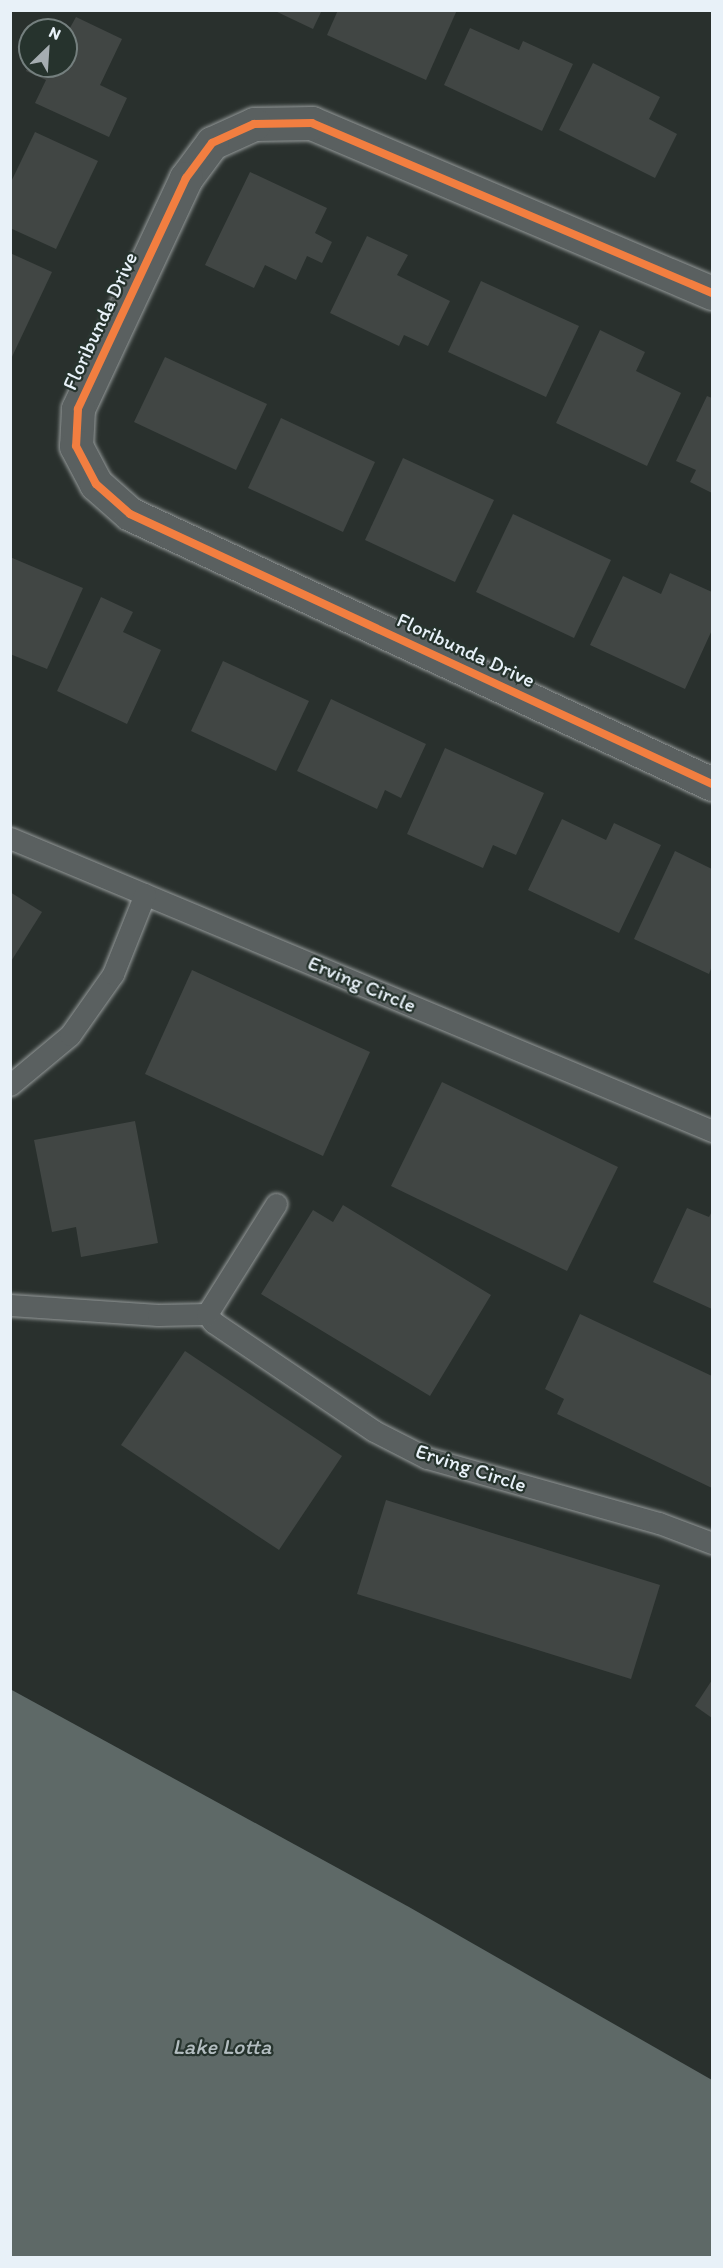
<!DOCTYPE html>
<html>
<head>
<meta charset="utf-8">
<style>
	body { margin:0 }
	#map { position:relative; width:723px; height:2268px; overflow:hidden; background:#29302d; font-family:Itim,sans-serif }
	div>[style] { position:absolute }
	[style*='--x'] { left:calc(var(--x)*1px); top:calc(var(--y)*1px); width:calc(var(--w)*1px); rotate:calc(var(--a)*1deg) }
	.water>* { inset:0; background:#5e6967 }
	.building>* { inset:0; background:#414644 }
	.roads { filter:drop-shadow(0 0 2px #959a9a) drop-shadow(0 0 2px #959a9a) }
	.service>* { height:21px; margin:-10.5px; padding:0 10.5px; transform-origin:10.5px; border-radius:10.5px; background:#5a6060 }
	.minor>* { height:33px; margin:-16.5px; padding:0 16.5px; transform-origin:16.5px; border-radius:16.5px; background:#5a6060 }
	.cycleway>* { height:8px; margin:-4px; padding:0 4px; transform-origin:4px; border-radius:4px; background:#f27e40 }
	span { translate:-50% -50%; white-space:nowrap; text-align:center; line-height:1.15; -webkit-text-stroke:4.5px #26332d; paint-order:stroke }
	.street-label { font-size:21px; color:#e8f1f8 }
	.water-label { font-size:22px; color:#b3bdc0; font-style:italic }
	.frame { position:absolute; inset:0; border:12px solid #e8f1f8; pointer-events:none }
	.north { position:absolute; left:18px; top:18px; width:60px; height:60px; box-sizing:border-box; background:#26332d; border:2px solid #747f7e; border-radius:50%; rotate:25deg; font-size:16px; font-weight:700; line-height:24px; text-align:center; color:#e8f1f8 }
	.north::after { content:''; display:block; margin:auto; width:21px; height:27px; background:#a5adb1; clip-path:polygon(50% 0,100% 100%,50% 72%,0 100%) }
</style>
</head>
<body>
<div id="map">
	<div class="water">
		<i style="clip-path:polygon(10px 1689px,409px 1907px,712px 2080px,712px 2257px,11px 2257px)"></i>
	</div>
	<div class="building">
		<i style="clip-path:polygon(273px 10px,322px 10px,313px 29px)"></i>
		<i style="clip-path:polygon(338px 10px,457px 10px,426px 80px,327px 35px)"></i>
		<i style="clip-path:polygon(76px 17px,122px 39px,100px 85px,127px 98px,109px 137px,35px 103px,46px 80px,26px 71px,28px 66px,66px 66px,66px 35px)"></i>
		<i style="clip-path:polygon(470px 28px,519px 50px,523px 41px,573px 64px,542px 131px,444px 85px)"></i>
		<i style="clip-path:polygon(593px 63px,660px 97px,649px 119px,677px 134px,655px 178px,559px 130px)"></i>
		<i style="clip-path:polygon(35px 132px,98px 161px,56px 249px,10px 228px,10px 184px)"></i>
		<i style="clip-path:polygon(250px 172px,327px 208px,315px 233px,332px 242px,322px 263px,307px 256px,296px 280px,265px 265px,254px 288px,205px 265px)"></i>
		<i style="clip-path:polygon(367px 236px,408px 255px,397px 275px,450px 301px,428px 346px,404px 335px,399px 346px,330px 313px)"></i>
		<i style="clip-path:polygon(10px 253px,52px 272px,10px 361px)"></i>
		<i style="clip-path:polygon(481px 281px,579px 326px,546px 397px,448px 352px)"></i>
		<i style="clip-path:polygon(600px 330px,645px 352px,636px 371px,681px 393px,647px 466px,556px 423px)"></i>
		<i style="clip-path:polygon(165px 357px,267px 404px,236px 470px,134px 422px)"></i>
		<i style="clip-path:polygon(707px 396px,712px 398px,712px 493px,690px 482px,696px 470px,676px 461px)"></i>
		<i style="clip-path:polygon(281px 418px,375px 462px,343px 532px,248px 488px)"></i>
		<i style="clip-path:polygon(403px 458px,494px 500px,455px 582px,365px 540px)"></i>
		<i style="clip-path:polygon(513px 514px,611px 560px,574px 638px,476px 592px)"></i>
		<i style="clip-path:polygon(10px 557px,83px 588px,47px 669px,10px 654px)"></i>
		<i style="clip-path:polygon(670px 573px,712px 592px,712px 630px,685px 689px,590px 645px,623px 576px,661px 594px)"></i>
		<i style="clip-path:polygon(101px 597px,133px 612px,123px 632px,161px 650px,127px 724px,57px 691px)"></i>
		<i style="clip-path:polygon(223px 661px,309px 701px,276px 771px,191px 731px)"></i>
		<i style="clip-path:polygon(331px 699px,426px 744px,401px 798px,385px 790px,377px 809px,297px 771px)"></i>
		<i style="clip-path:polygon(445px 748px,544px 793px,516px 855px,493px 845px,483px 868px,407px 834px)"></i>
		<i style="clip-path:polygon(562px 819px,606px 840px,614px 823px,661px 845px,619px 933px,528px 890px)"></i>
		<i style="clip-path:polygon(675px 851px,712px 869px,712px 966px,709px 974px,634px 939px)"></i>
		<i style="clip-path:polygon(10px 892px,42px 912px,10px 963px)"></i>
		<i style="clip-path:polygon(192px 970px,370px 1052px,323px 1156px,145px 1074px)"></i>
		<i style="clip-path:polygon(442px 1082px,618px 1167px,567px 1271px,391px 1186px)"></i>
		<i style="clip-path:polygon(135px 1121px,158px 1243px,81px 1257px,76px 1227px,52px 1232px,34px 1140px)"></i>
		<i style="clip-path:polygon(343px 1205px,491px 1295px,430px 1396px,261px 1294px,313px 1210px,333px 1222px)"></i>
		<i style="clip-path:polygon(687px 1208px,709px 1217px,712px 1211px,712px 1309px,653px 1282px)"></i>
		<i style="clip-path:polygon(580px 1314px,712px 1376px,712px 1488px,557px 1414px,564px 1399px,545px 1389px)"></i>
		<i style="clip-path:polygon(185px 1351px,342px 1456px,279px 1550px,121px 1445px)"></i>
		<i style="clip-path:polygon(386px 1500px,660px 1585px,631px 1679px,357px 1594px)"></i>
		<i style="clip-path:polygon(712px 1680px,712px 1718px,695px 1706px)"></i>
	</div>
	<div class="roads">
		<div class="service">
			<i style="--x:10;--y:838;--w:761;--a:22.65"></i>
			<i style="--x:10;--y:1085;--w:78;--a:-39.8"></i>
			<i style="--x:70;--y:1035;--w:75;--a:-54.8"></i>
			<i style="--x:113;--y:974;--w:86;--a:-68.2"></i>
			<i style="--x:10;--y:1305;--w:148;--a:3.9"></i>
			<i style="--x:158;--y:1315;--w:49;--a:-1.2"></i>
			<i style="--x:207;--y:1314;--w:10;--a:53"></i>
			<i style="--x:213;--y:1322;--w:194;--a:34.1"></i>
			<i style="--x:374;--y:1431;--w:59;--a:27"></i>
			<i style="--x:427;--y:1458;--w:241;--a:15.7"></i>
			<i style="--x:659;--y:1523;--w:57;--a:20.7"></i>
			<i style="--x:207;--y:1314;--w:130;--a:-57.9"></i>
		</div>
		<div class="minor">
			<i style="--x:712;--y:293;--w:435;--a:-157"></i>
			<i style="--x:312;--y:123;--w:58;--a:179"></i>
			<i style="--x:254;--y:124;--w:46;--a:155.7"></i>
			<i style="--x:212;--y:143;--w:44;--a:126.6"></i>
			<i style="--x:186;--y:178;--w:255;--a:115.1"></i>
			<i style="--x:78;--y:409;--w:37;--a:93"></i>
			<i style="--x:76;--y:446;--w:43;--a:62.2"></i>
			<i style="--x:96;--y:484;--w:45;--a:41.4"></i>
			<i style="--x:130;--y:514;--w:642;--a:24.89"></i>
		</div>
	</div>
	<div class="cycleway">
		<i style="--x:712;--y:293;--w:435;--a:-157"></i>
		<i style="--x:312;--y:123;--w:58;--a:179"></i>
		<i style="--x:254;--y:124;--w:46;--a:155.7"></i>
		<i style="--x:212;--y:143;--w:44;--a:126.6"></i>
		<i style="--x:186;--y:178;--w:255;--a:115.1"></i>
		<i style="--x:78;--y:409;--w:37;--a:93"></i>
		<i style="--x:76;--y:446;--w:43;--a:62.2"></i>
		<i style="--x:96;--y:484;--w:45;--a:41.4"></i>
		<i style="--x:130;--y:514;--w:642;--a:24.89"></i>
	</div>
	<div class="street-label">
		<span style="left:100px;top:321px;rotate:-65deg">Floribunda Drive</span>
		<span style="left:466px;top:650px;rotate:25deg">Floribunda Drive</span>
		<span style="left:362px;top:984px;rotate:23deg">Erving Circle</span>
		<span style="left:471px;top:1468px;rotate:18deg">Erving Circle</span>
	</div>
	<div class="water-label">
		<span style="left:222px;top:2047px">Lake Lotta</span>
	</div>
	<div class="frame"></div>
	<div class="north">N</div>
</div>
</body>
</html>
